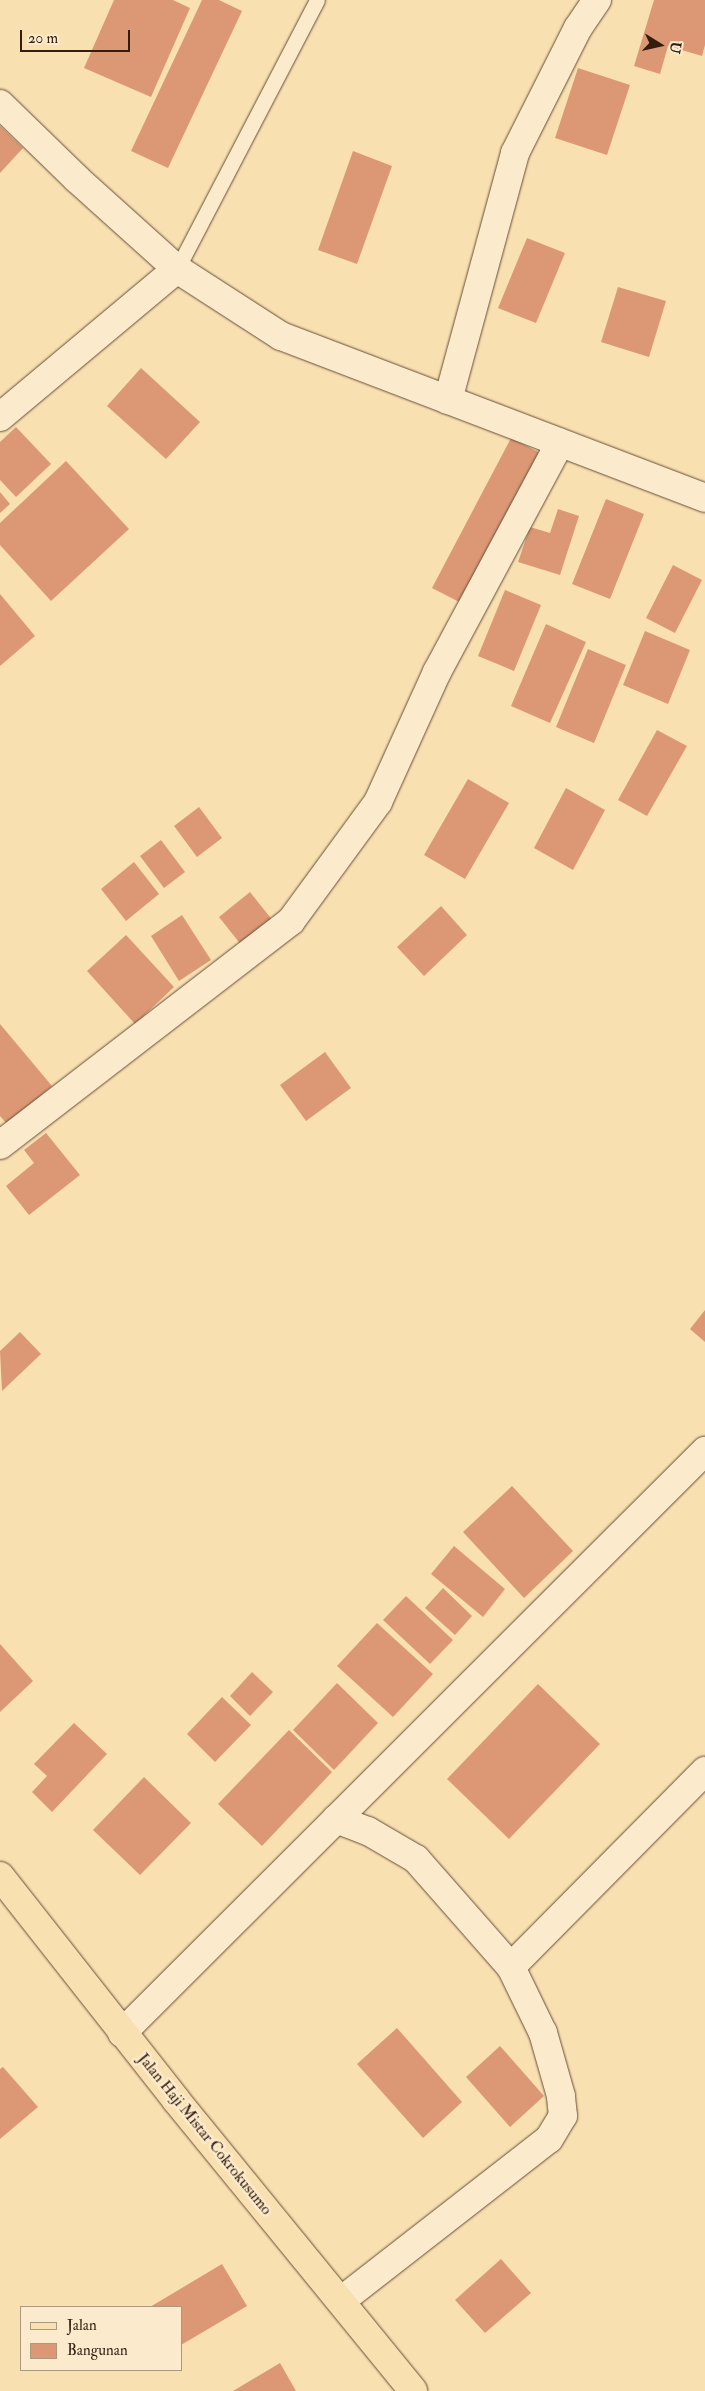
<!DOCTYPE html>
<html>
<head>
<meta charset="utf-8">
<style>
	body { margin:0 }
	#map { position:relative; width:705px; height:2391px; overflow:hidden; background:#f9e0b1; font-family:"IM FELL Double Pica",serif }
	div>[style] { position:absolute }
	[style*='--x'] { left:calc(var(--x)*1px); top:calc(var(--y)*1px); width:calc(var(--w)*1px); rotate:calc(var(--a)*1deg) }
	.building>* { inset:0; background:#dc9874 }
	.roads { filter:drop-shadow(0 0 1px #664d38) drop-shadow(0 0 1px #664d38) }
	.lane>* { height:15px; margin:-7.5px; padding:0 7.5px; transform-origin:7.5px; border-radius:7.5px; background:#fbebcc }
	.street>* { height:28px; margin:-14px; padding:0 14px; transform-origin:14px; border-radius:14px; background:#fbebcc }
	.primary>* { height:28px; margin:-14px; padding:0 14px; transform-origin:14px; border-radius:14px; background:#f9e0b1 }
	span { translate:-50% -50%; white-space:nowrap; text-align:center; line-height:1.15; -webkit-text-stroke:5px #fbebcc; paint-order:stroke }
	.street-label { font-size:16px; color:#351c10 }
	.legend { position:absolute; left:20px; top:2306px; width:162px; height:65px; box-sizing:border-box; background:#fbebcc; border:1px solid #ac9881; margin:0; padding:6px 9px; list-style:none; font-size:15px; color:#351c10 }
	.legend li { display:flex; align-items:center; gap:10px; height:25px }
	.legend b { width:25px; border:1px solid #ac9881 }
	.north { position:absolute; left:635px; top:20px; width:50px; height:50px; -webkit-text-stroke:4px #fbebcc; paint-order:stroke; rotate:100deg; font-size:14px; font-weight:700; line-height:20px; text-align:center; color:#351c10 }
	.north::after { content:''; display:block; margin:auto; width:18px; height:22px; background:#351c10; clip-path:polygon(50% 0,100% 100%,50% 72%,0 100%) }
	.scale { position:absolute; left:20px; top:30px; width:110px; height:22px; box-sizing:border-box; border:2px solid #351c10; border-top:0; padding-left:6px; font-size:15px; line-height:18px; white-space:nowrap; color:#351c10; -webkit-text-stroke:4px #fbebcc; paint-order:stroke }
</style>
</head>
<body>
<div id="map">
	<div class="building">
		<i style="clip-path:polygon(114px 0,173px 0,190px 8px,151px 97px,84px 68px)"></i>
		<i style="clip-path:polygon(202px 0,219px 0,242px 11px,168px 168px,131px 151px)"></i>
		<i style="clip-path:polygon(654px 0,705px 0,705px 45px,702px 56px,668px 46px,660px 74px,634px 66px)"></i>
		<i style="clip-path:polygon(578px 68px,630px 85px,607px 155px,555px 138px)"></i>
		<i style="clip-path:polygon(0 126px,23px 148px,0 173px)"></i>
		<i style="clip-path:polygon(353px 151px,392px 166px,357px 264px,318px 250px)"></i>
		<i style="clip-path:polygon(527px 238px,565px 253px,536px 323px,498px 308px)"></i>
		<i style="clip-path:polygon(618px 287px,666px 301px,649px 357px,601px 342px)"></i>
		<i style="clip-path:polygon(141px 368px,200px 422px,166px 459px,107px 406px)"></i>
		<i style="clip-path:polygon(16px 427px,51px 464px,16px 497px,0 480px,0 442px)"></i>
		<i style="clip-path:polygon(511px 438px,546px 456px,467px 606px,432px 588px)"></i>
		<i style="clip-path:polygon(66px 461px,129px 529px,51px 601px,0 545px,0 523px)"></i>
		<i style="clip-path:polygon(0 492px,10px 504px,0 513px)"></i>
		<i style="clip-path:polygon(606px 499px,644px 514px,610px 599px,572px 584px)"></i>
		<i style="clip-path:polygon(558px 509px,579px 516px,560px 575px,518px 562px,530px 527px,550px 533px)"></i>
		<i style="clip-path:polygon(673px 565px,702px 580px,675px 633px,646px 618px)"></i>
		<i style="clip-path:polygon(505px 590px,541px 605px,514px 671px,478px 656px)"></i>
		<i style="clip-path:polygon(0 594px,35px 636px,0 666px)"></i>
		<i style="clip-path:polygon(546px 624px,586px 642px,550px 723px,511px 706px)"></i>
		<i style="clip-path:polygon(645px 631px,690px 650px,668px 704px,623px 685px)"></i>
		<i style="clip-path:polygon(588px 649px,626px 665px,594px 743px,556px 727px)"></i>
		<i style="clip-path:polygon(657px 730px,687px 746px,647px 816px,618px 800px)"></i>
		<i style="clip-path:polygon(468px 779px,509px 803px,465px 879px,424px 855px)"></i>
		<i style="clip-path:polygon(566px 788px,605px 810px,573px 870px,534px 848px)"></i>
		<i style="clip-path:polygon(199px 807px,222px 838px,197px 857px,174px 826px)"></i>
		<i style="clip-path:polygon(161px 840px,185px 872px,164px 888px,140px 856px)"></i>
		<i style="clip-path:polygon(134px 862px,159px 894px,126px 921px,101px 889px)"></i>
		<i style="clip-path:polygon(250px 892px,277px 926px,246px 951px,219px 917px)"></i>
		<i style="clip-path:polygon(441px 906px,467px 935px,424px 976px,397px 947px)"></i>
		<i style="clip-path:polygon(182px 915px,211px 960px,179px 981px,151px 936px)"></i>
		<i style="clip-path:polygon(126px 935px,174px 987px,135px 1024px,87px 971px)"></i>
		<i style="clip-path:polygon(0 1024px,52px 1086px,7px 1124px,0 1116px)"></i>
		<i style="clip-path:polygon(325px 1052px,351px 1088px,306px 1121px,280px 1085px)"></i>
		<i style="clip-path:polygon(46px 1133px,80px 1175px,29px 1215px,6px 1186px,34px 1163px,24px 1150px)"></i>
		<i style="clip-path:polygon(705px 1310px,705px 1342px,690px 1329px)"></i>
		<i style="clip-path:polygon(20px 1332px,41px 1354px,2px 1391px,0 1351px)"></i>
		<i style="clip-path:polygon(512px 1486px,573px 1551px,524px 1598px,463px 1532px)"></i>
		<i style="clip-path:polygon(454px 1546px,505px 1589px,483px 1617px,431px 1574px)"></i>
		<i style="clip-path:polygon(443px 1588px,472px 1616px,455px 1635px,425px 1608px)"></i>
		<i style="clip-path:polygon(406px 1596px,453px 1640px,430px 1664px,383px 1620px)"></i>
		<i style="clip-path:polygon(377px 1623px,433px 1674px,393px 1717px,337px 1666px)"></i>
		<i style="clip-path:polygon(0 1644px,33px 1681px,0 1712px)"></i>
		<i style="clip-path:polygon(252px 1672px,273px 1692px,250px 1716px,230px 1696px)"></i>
		<i style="clip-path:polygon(337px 1683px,378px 1723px,334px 1770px,293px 1730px)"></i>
		<i style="clip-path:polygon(538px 1684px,600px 1744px,509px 1839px,447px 1779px)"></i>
		<i style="clip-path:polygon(222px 1697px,251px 1725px,215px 1762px,187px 1734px)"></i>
		<i style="clip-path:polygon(74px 1723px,107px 1754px,52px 1812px,32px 1792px,47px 1776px,34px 1764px)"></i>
		<i style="clip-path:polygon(289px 1730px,332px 1772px,262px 1846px,218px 1804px)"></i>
		<i style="clip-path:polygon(144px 1777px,191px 1823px,140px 1875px,93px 1830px)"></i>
		<i style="clip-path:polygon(397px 2028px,462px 2102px,423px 2138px,357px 2064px)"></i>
		<i style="clip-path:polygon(500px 2046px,544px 2096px,510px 2127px,466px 2077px)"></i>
		<i style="clip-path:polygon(3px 2067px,38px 2107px,0 2139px,0 2069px)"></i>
		<i style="clip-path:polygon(501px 2259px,531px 2293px,485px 2333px,455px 2300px)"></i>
		<i style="clip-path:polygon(222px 2264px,247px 2306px,181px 2345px,181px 2307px,150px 2307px)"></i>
		<i style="clip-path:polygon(280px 2363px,296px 2391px,233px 2391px)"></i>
	</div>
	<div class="roads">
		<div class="lane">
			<i style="--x:177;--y:269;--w:303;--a:-62.5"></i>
		</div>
		<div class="street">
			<i style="--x:0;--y:104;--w:107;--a:44.2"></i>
			<i style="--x:77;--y:179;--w:135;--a:42"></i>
			<i style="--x:177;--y:269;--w:124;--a:32.8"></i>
			<i style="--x:281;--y:336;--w:454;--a:20.9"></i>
			<i style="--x:448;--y:400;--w:256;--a:-74.8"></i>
			<i style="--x:515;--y:153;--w:140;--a:-63.3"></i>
			<i style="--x:578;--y:28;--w:34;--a:-56"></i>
			<i style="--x:0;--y:417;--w:231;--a:-39.9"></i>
			<i style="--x:0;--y:1145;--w:367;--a:-37.6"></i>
			<i style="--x:291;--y:921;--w:147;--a:-53.8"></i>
			<i style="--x:378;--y:802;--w:143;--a:-65.6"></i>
			<i style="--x:437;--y:672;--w:260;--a:-61.8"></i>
			<i style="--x:336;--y:1819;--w:34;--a:21"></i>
			<i style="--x:368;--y:1831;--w:56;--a:30.3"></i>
			<i style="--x:416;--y:1859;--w:144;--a:48.7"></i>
			<i style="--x:122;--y:2033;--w:824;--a:-44.95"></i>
			<i style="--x:342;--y:2300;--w:262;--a:-37.9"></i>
			<i style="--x:549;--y:2139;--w:27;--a:-59"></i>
			<i style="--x:563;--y:2116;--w:20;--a:-96"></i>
			<i style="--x:561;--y:2096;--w:66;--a:-105.9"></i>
			<i style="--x:543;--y:2033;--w:73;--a:-115.9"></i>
			<i style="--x:511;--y:1967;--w:276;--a:-45.3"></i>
		</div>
		<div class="primary">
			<i style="--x:0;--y:1876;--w:285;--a:51.8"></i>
			<i style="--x:176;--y:2100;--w:375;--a:50.8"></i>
		</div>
	</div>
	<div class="street-label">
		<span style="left:205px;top:2134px;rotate:51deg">Jalan Haji Mistar Cokrokusumo</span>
	</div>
	<ul class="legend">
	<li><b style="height:6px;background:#f9e0b1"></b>Jalan</li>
	<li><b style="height:14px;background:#dc9874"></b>Bangunan</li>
	</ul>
	<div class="north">U</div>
	<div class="scale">20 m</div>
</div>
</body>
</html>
